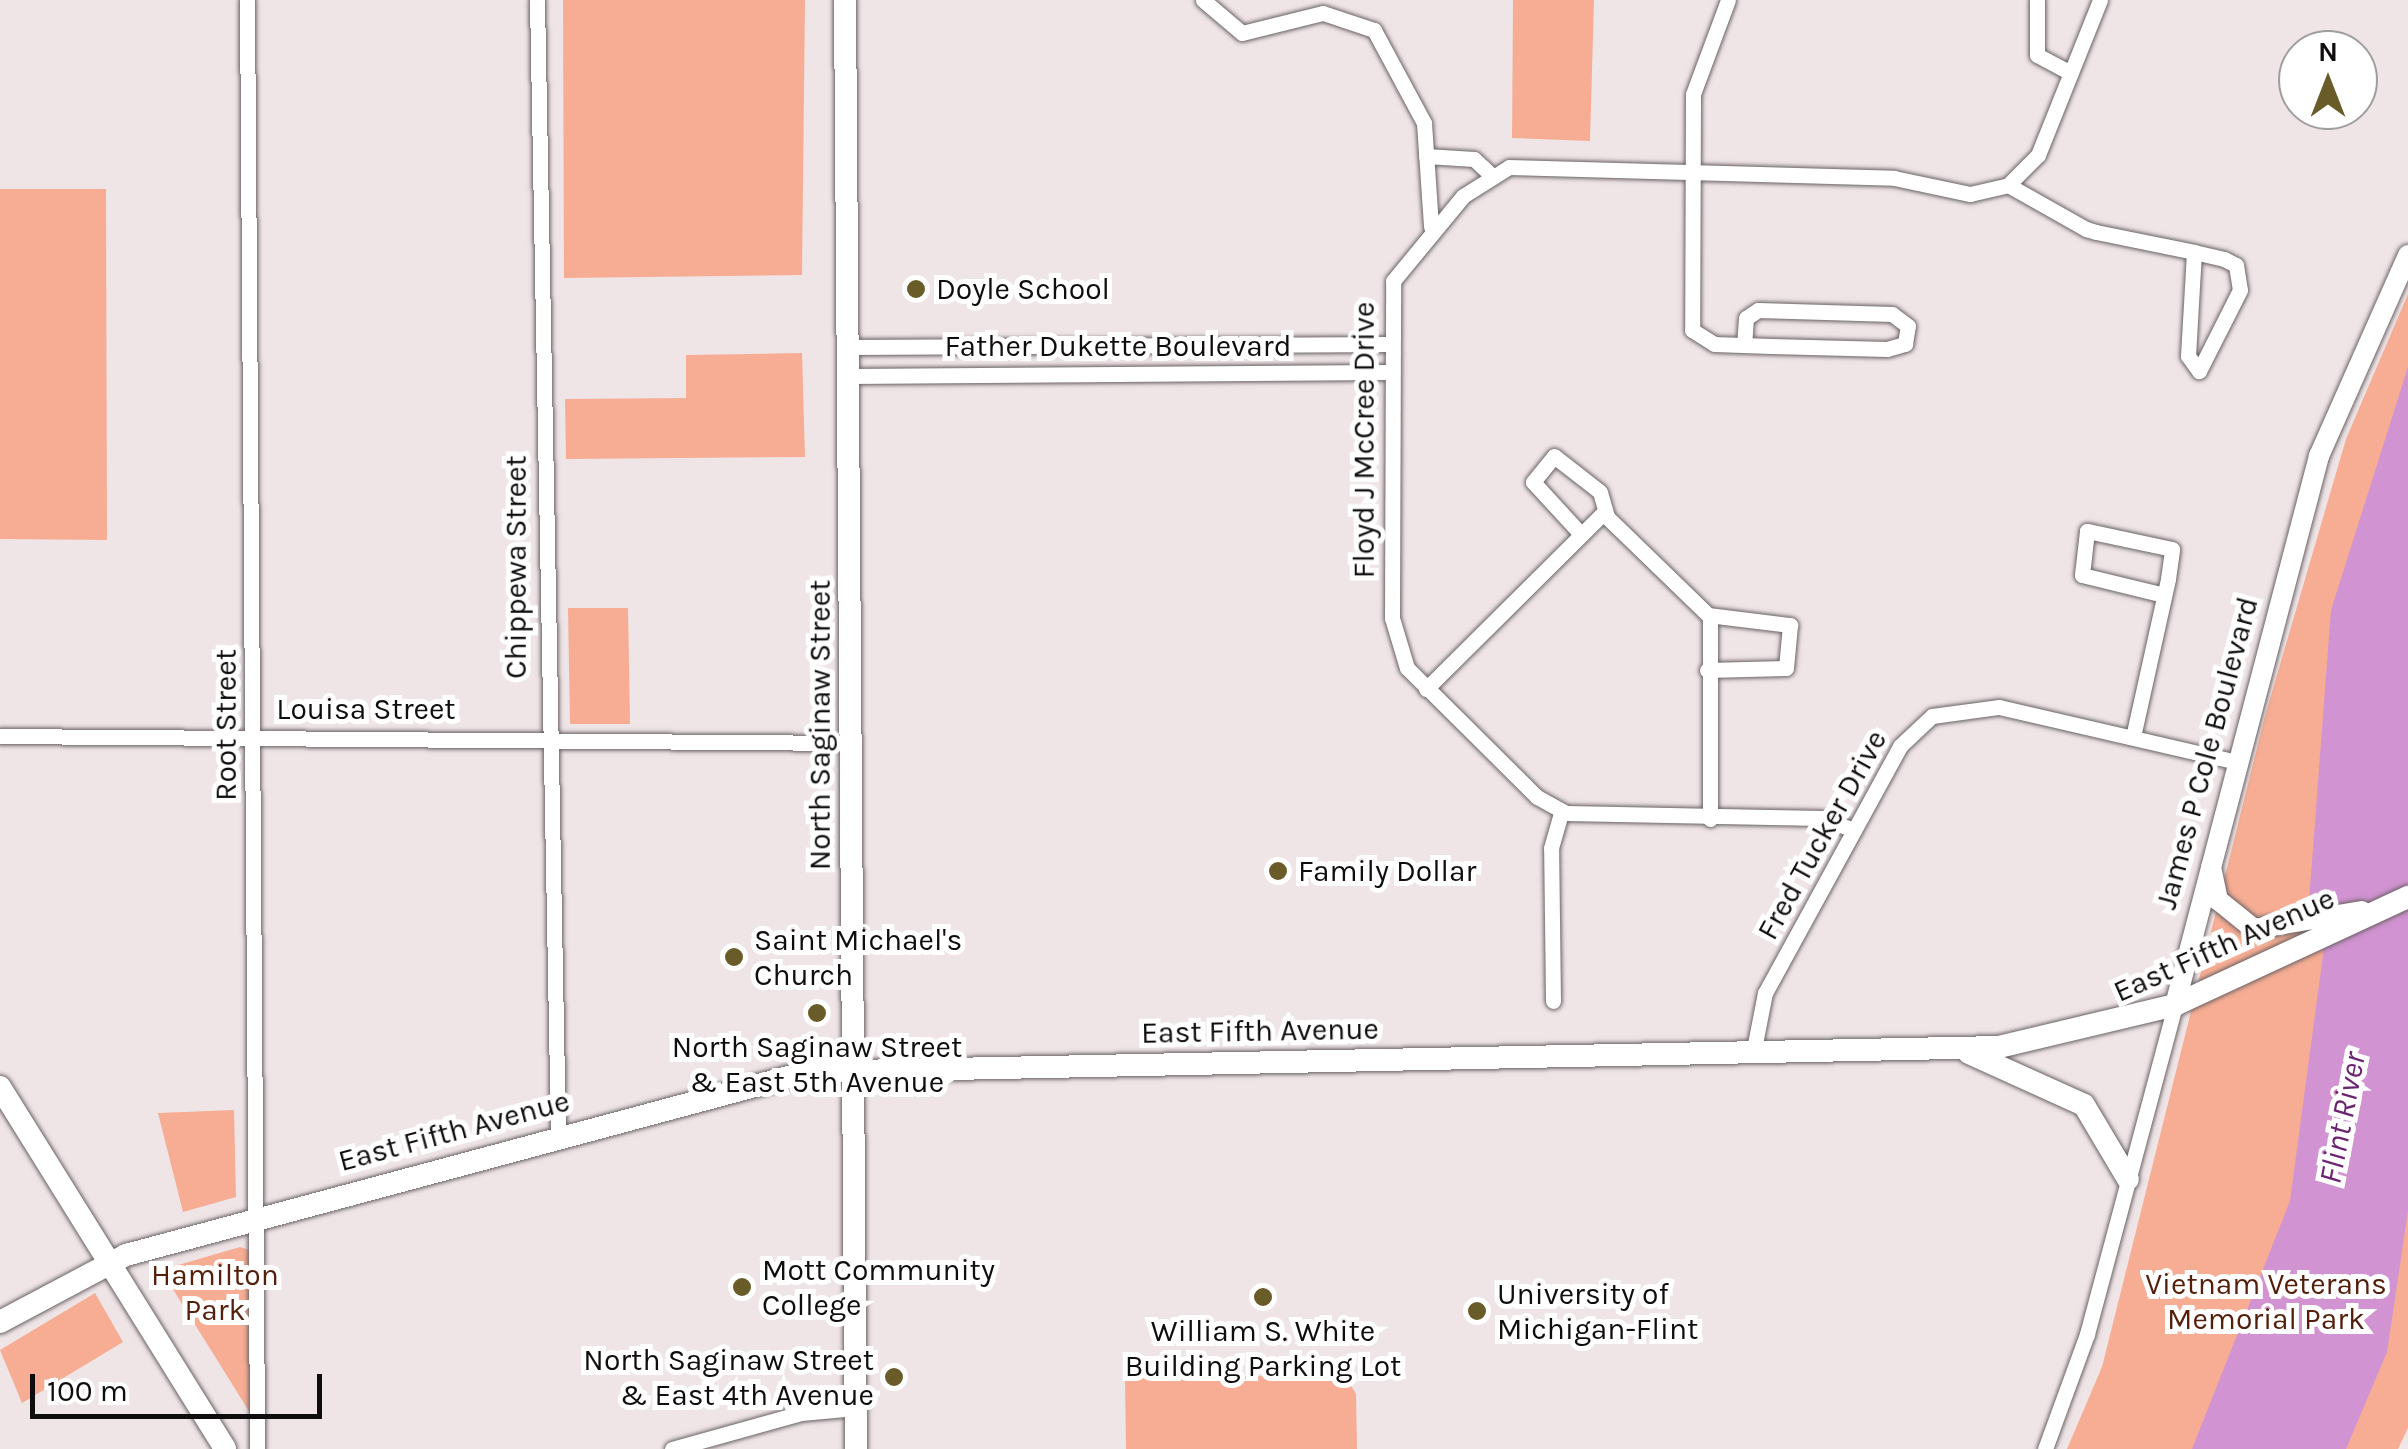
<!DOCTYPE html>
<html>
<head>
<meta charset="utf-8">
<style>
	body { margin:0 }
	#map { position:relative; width:2408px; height:1449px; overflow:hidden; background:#efe5e7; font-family:Karla,sans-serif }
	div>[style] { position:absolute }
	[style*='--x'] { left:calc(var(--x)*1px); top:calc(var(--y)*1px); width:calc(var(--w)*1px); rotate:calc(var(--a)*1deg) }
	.green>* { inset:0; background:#f6ad94 }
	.water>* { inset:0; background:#d193d2 }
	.roads { filter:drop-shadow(0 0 2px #6a6264) drop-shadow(0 0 2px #6a6264) }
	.minor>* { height:15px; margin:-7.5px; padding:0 7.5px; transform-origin:7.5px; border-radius:7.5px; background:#fff }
	.tertiary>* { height:20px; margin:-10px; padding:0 10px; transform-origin:10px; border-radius:10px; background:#fff }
	.secondary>* { height:22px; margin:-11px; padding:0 11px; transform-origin:11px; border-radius:11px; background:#fff }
	.dots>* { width:28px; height:28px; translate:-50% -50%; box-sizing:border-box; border:5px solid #fff; border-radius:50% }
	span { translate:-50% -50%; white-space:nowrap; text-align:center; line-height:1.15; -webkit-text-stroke:10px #fff; paint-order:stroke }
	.poi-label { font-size:30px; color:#100d0e }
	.left { translate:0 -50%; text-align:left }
	.right { translate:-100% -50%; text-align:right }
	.street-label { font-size:30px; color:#100d0e }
	.park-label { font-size:30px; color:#531e0a }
	.water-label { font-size:32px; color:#6c2370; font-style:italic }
	.north { position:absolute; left:2278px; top:30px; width:100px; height:100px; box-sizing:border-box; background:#fff; border:2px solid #9f9e9f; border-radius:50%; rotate:0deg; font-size:28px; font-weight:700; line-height:40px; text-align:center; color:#100d0e }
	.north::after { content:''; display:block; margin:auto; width:35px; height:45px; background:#695c29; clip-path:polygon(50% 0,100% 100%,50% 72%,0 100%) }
	.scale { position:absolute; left:30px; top:1374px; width:292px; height:45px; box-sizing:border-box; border:5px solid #100d0e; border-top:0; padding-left:12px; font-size:30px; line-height:35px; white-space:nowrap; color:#100d0e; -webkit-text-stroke:8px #fff; paint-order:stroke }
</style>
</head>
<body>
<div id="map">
	<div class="green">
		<i style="clip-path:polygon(563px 0,805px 0,802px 275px,564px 278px)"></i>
		<i style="clip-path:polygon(1513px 0,1594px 0,1590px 141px,1512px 138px)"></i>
		<i style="clip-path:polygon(0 189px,106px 189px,107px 540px,0 539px)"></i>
		<i style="clip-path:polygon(2408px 294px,2408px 1428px,2398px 1449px,2067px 1449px,2102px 1367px,2265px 716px,2346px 439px)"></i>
		<i style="clip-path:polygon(802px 353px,805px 457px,566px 459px,565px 399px,686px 398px,686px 355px)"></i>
		<i style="clip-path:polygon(568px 608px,628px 608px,630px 724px,570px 724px)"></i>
		<i style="clip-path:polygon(234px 1110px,236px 1197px,183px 1212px,158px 1113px)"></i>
		<i style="clip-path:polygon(240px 1247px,249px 1250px,252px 1416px,161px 1270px)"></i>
		<i style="clip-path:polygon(95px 1293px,123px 1342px,22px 1403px,0 1350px)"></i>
		<i style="clip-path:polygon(1345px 1375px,1356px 1394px,1357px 1449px,1126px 1449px,1125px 1377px)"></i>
	</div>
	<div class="water">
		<i style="clip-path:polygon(2408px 367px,2408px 1211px,2387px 1352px,2346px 1449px,2192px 1449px,2290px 1201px,2325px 940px,2309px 901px,2331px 610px)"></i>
	</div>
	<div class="roads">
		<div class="minor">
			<i style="--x:247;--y:0;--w:1449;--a:89.6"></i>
			<i style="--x:537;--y:0;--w:1133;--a:88.94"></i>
			<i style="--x:1203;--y:0;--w:51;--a:40.2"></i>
			<i style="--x:1242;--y:33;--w:83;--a:-13.9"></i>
			<i style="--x:1323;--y:13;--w:54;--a:18.4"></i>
			<i style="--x:1374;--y:30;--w:106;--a:61.7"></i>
			<i style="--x:1424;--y:123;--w:104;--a:86.1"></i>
			<i style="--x:1728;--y:0;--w:100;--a:110.4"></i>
			<i style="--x:1693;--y:94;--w:236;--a:90.2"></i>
			<i style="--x:1692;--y:330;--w:26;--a:32"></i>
			<i style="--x:1714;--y:344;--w:57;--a:2"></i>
			<i style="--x:1771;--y:346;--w:116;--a:1.5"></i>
			<i style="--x:1887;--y:349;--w:19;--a:-16"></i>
			<i style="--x:1905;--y:344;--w:18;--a:-81"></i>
			<i style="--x:1908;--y:326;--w:20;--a:-143"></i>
			<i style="--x:1892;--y:314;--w:134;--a:-178.3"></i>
			<i style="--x:1758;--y:310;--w:14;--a:146"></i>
			<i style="--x:1746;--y:318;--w:27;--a:94"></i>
			<i style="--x:2037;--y:0;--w:55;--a:90"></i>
			<i style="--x:2037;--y:55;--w:38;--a:28"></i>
			<i style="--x:1426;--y:156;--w:48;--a:3.6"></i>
			<i style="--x:1474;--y:159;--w:22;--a:43"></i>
			<i style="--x:2008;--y:185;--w:90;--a:29.4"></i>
			<i style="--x:2086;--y:229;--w:10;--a:17"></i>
			<i style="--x:2096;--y:232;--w:100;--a:11.5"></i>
			<i style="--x:2194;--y:252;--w:31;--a:13"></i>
			<i style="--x:2224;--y:259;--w:13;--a:27"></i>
			<i style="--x:2236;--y:265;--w:25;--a:81"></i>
			<i style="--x:2240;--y:290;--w:91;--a:116.8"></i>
			<i style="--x:2199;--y:371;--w:19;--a:-126"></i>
			<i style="--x:2188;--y:356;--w:104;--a:-86.7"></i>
			<i style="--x:848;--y:347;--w:540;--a:-0.32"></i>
			<i style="--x:848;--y:376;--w:541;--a:-0.42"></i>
			<i style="--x:1579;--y:532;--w:68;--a:-132.6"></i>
			<i style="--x:1533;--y:482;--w:33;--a:-51"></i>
			<i style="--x:1554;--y:456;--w:58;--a:38"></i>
			<i style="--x:1600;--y:492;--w:26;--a:74"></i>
			<i style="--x:1607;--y:517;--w:141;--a:44.1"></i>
			<i style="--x:1708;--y:615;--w:83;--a:7"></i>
			<i style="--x:1790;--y:625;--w:43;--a:95.3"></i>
			<i style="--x:1786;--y:668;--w:79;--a:178.5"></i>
			<i style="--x:1710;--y:616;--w:203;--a:90"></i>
			<i style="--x:1426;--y:689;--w:251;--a:-44.8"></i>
			<i style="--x:0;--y:736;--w:852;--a:0.47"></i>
			<i style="--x:2133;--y:737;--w:162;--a:-77.5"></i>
			<i style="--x:2168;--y:579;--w:30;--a:-82"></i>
			<i style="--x:2172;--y:549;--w:87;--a:-168"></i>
			<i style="--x:2087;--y:531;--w:44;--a:96.5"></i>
			<i style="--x:2082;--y:575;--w:84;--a:13.7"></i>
			<i style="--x:1854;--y:830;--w:35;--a:-160"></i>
			<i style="--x:1821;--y:818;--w:255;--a:-178.9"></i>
			<i style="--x:1566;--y:813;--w:33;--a:-151"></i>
			<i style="--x:1537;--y:797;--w:183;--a:-135.2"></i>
			<i style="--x:1407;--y:668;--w:52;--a:-106.7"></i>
			<i style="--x:1392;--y:618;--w:337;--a:-89.8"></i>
			<i style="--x:1393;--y:281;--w:110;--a:-50.5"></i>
			<i style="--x:1463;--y:196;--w:54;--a:-32.2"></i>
			<i style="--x:1509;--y:167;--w:385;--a:1.6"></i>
			<i style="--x:1894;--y:178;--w:78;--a:11.9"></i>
			<i style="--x:1970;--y:194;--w:39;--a:-13"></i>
			<i style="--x:2008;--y:185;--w:42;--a:-45"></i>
			<i style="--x:2038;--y:155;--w:167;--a:-68.2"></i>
			<i style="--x:1553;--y:1001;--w:153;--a:-90.7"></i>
			<i style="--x:1551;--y:848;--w:37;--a:-74"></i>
			<i style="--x:1753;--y:1054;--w:62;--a:-78.9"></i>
			<i style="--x:1765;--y:993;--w:281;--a:-61.3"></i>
			<i style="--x:1900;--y:746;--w:44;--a:-43.2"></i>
			<i style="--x:1932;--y:716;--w:68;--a:-7.7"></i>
			<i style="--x:1999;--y:707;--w:240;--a:13"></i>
			<i style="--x:672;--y:1449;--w:134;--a:-15.6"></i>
			<i style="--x:801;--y:1413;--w:55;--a:-5.2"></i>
			<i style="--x:2045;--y:1449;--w:122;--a:-69.9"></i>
			<i style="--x:2087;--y:1334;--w:341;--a:-75"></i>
		</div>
		<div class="tertiary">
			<i style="--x:2211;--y:867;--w:34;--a:78"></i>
			<i style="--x:2218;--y:900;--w:46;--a:38.9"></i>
			<i style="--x:2254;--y:929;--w:109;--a:-9.5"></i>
			<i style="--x:2175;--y:1005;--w:568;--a:-75.3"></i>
			<i style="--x:2319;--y:456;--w:220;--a:-66.1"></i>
		</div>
		<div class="secondary">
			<i style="--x:845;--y:0;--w:1449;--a:89.57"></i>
			<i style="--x:1969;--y:1053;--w:126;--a:24.3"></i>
			<i style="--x:2084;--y:1105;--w:86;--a:59.3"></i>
			<i style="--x:0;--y:1087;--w:426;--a:58.1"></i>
			<i style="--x:0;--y:1322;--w:143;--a:-28"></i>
			<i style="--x:126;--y:1255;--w:705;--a:-15.04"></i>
			<i style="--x:807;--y:1072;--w:1192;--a:-1.2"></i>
			<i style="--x:1999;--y:1047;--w:181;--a:-13.4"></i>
			<i style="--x:2175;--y:1005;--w:257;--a:-24.9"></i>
		</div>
	</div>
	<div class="dots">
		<i style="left:916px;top:289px;background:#695c29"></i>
		<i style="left:1278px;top:871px;background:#695c29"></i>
		<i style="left:734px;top:957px;background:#695c29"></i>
		<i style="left:817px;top:1013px;background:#695c29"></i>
		<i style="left:742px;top:1287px;background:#695c29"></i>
		<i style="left:1263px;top:1297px;background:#695c29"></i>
		<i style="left:1477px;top:1311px;background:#695c29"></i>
		<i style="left:894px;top:1377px;background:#695c29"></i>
	</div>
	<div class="poi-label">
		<span class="left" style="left:936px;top:289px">Doyle School</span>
		<span class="left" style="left:1298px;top:871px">Family Dollar</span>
		<span class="left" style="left:754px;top:957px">Saint Michael's<br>Church</span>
		<span style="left:817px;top:1064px">North Saginaw Street<br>&amp; East 5th Avenue</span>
		<span class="left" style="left:762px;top:1287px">Mott Community<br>College</span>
		<span class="left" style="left:1497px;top:1311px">University of<br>Michigan-Flint</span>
		<span style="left:1263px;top:1348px">William S. White<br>Building Parking Lot</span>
		<span class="right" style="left:874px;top:1377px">North Saginaw Street<br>&amp; East 4th Avenue</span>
	</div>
	<div class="street-label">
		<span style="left:1118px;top:346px">Father Dukette Boulevard</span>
		<span style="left:1364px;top:440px;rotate:-90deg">Floyd J McCree Drive</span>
		<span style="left:516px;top:567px;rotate:-90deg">Chippewa Street</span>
		<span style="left:366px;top:709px">Louisa Street</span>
		<span style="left:226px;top:725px;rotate:-90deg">Root Street</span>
		<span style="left:820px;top:725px;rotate:-90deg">North Saginaw Street</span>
		<span style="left:2207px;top:753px;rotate:-75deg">James P Cole Boulevard</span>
		<span style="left:1822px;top:835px;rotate:-61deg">Fred Tucker Drive</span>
		<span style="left:2224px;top:945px;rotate:-24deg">East Fifth Avenue</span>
		<span style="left:1260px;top:1031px;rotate:-1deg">East Fifth Avenue</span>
		<span style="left:454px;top:1131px;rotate:-15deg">East Fifth Avenue</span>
	</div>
	<div class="park-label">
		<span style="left:215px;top:1292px">Hamilton<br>Park</span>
		<span style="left:2266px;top:1301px">Vietnam Veterans<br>Memorial Park</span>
	</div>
	<div class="water-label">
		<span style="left:2343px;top:1118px;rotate:-79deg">Flint River</span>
	</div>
	<div class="north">N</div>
	<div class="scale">100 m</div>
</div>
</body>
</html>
